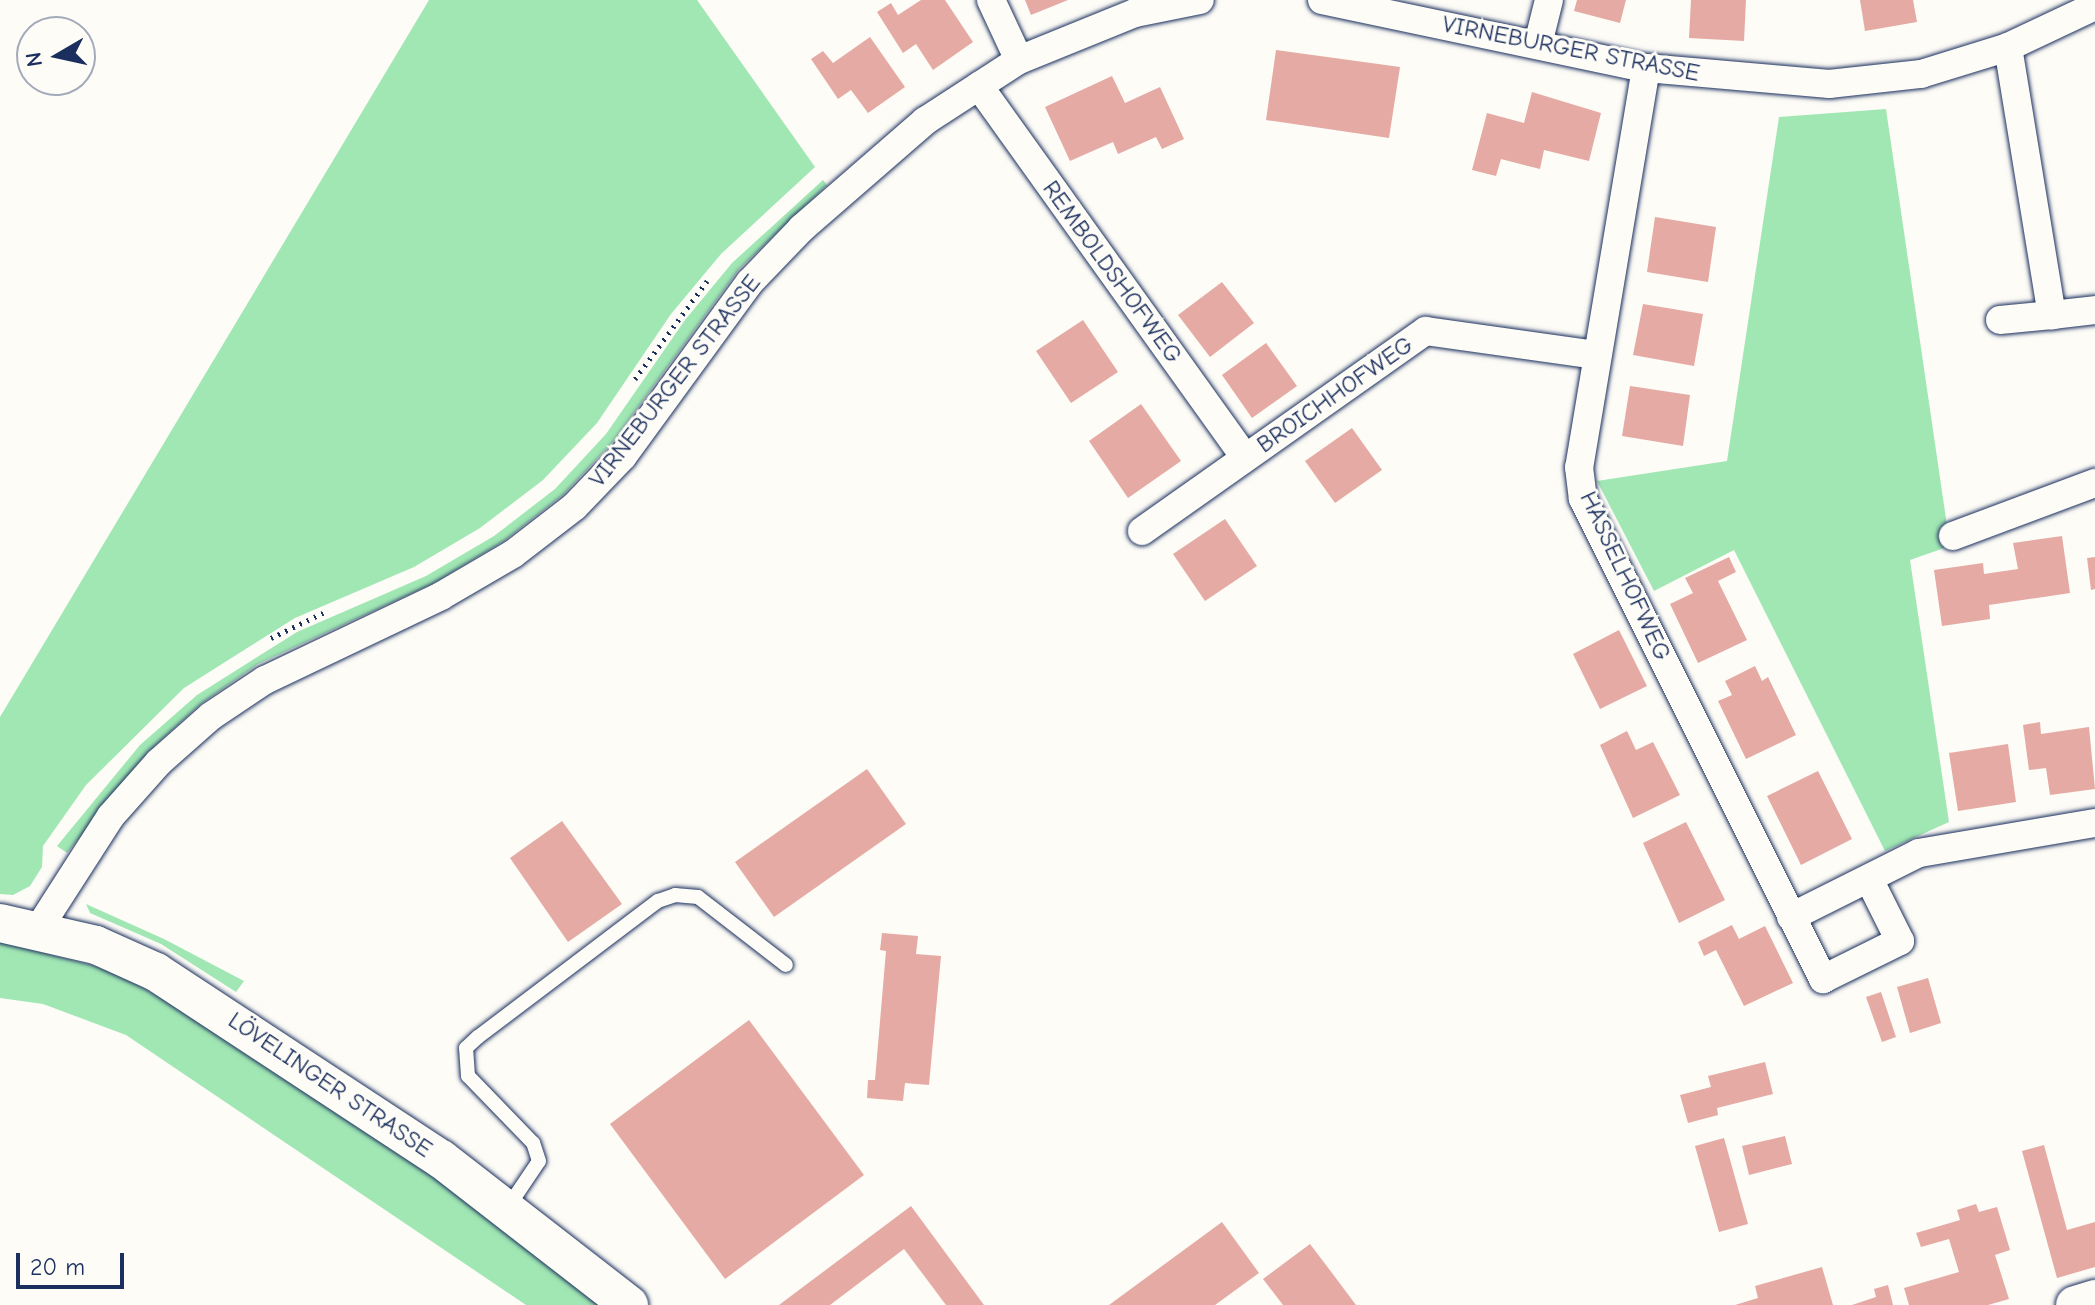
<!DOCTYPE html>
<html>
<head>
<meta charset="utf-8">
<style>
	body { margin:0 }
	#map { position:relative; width:2095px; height:1305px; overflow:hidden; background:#fdfcf7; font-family:"Comic Neue",sans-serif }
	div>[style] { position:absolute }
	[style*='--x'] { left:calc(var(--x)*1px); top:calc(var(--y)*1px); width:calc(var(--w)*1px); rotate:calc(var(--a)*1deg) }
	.green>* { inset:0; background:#a1e7b4 }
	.building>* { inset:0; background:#e5aaa3 }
	.path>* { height:5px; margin-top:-2.5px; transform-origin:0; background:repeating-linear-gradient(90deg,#1b2f5e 0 2px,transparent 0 8px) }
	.roads { filter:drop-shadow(0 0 2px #1b2f5e) drop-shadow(0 0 2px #1b2f5e) }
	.lane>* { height:14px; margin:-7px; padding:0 7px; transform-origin:7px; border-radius:7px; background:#fdfcf7 }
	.street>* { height:28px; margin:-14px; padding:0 14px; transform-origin:14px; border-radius:14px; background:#fdfcf7 }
	.secondary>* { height:38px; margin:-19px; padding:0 19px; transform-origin:19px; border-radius:19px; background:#fdfcf7 }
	span { translate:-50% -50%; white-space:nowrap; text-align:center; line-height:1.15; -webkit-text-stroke:6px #fdfcf7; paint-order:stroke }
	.street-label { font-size:24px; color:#1b2f5e }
	.north { position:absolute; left:16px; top:16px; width:80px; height:80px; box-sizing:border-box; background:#fdfcf7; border:2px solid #a3aaba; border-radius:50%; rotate:261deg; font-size:22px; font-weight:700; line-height:32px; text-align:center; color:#1b2f5e }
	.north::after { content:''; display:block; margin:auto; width:28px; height:36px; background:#1b2f5e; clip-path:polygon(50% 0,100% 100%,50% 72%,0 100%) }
	.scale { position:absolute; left:16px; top:1253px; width:108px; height:36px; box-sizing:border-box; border:4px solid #1b2f5e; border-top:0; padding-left:10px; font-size:24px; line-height:28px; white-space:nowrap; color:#1b2f5e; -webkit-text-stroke:6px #fdfcf7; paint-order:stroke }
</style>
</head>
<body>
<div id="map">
	<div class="green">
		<i style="clip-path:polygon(429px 0,697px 0,815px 167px,721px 254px,671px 314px,597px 423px,543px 480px,480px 528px,414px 567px,295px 618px,184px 688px,86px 785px,43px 846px,42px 867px,30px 886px,13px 895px,0 894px,0 717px)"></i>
		<i style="clip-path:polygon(1886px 109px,1950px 546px,1910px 560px,1949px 822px,1885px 851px,1734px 550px,1654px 591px,1597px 481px,1727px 461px,1779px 117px)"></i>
		<i style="clip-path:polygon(823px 180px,827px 185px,739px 269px,611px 444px,564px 494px,504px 541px,434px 583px,258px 664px,202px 703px,148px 752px,67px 853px,57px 846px,140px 745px,197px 695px,297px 632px,426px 576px,494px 536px,555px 489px,606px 434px,685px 320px,732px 263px)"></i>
		<i style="clip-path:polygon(86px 904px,164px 939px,244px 981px,236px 992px,161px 944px,90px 913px)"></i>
		<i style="clip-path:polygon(0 942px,111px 970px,202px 1021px,432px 1174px,602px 1305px,526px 1305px,126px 1035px,43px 1004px,0 998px)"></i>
	</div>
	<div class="building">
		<i style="clip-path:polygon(921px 0,945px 0,973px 42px,933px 70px,916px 44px,903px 53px,877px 12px,891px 3px,898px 15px)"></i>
		<i style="clip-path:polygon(1025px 0,1068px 0,1031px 15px)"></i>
		<i style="clip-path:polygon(1577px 0,1626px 0,1620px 23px,1574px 11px)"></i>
		<i style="clip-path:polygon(1691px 0,1746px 0,1744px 41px,1689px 38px)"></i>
		<i style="clip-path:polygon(1860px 0,1913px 0,1917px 22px,1865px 31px)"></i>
		<i style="clip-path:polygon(870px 37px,905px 87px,868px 113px,851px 90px,838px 99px,811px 59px,823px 51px,833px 63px)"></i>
		<i style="clip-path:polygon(1276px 50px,1400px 67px,1389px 138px,1266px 120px)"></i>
		<i style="clip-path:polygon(1112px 76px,1125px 103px,1160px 87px,1184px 139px,1162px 149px,1156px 137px,1118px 154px,1113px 142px,1070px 161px,1045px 107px)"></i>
		<i style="clip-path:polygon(1532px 92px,1601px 113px,1589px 161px,1544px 150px,1540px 169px,1501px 159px,1496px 176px,1472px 170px,1487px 113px,1524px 123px)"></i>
		<i style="clip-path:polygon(1655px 217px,1716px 227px,1708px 282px,1647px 272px)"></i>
		<i style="clip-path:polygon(1222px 282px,1254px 323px,1210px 357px,1178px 315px)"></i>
		<i style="clip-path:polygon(1643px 304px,1703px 314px,1694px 366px,1633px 355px)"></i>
		<i style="clip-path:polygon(1083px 320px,1118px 372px,1071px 403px,1036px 351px)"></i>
		<i style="clip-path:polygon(1266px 343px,1297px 386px,1252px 418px,1222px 375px)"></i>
		<i style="clip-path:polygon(1630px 386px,1690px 395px,1683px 446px,1622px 436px)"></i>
		<i style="clip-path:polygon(1141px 404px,1181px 461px,1128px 498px,1089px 441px)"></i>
		<i style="clip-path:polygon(1352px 428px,1382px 470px,1335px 503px,1305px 461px)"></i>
		<i style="clip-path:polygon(1225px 519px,1257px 566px,1205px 601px,1173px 554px)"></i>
		<i style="clip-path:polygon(2062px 536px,2070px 593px,1989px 605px,1990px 619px,1942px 626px,1934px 570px,1983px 563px,1984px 574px,2018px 569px,2013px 543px)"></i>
		<i style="clip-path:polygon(1729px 557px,1736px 572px,1718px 581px,1747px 640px,1698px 663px,1670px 604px,1693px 593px,1685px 578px)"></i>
		<i style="clip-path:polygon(2095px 557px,2095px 589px,2091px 590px,2087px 558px)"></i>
		<i style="clip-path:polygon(1619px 630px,1647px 686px,1600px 709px,1573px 654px)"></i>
		<i style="clip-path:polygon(1755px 666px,1762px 681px,1768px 677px,1796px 735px,1746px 759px,1718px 701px,1732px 695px,1725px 681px)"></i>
		<i style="clip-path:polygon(2040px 722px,2041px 734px,2089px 727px,2095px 789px,2050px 795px,2046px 768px,2029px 770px,2023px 725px)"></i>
		<i style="clip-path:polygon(1627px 731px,1636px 750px,1653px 742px,1680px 795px,1633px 818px,1600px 745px)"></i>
		<i style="clip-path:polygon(2008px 744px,2016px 802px,1958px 811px,1949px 753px)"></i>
		<i style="clip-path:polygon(867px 769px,906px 824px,774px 917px,735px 862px)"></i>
		<i style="clip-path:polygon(1818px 771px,1852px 839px,1801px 865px,1767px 796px)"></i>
		<i style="clip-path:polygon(562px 821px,622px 904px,568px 942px,510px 858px)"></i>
		<i style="clip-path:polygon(1686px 822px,1725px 900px,1679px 923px,1643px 843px)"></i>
		<i style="clip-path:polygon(1732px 925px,1739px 939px,1765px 926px,1793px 983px,1744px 1006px,1716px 950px,1704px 956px,1698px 942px)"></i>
		<i style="clip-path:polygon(882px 933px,918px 936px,916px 954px,941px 956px,929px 1085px,905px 1083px,903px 1101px,867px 1098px,868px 1080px,875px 1080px,886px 951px,880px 950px)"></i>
		<i style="clip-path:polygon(1928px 978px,1941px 1023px,1910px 1033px,1897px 987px)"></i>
		<i style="clip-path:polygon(1881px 992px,1896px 1037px,1882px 1042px,1866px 997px)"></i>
		<i style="clip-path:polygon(749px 1020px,864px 1175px,725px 1279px,610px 1124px)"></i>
		<i style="clip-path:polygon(1765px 1062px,1773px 1094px,1717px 1108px,1718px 1115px,1688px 1123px,1680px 1095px,1711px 1087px,1708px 1076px)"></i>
		<i style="clip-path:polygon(1785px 1136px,1792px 1164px,1749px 1175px,1742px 1146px)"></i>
		<i style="clip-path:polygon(1724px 1138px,1748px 1224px,1719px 1232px,1695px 1146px)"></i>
		<i style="clip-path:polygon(2044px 1145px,2067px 1230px,2095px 1222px,2095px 1267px,2057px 1278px,2022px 1151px)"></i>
		<i style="clip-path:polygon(1976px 1204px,1979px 1212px,1997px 1207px,2010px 1250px,1995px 1255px,2009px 1299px,1988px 1305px,1909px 1305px,1904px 1288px,1959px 1272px,1949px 1239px,1921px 1247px,1916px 1233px,1960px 1220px,1957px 1210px)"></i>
		<i style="clip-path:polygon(911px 1206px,984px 1305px,946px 1305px,904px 1249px,830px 1305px,779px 1305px)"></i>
		<i style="clip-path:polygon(1222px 1222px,1259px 1273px,1215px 1305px,1109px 1305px)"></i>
		<i style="clip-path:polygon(1310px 1244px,1329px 1269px,1356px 1305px,1283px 1305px,1263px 1279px)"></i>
		<i style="clip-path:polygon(1822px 1267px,1833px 1305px,1735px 1305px,1758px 1298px,1755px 1286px)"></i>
		<i style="clip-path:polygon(1888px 1285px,1893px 1305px,1852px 1305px,1876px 1297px,1874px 1289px)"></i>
	</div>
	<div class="path">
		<i style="--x:635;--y:379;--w:122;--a:-53.7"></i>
		<i style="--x:271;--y:638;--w:58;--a:-25.7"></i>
	</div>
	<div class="roads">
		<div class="lane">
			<i style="--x:508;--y:1207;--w:55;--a:-56"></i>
			<i style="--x:539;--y:1161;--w:19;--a:-108"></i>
			<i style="--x:533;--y:1143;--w:93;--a:-134.1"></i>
			<i style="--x:468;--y:1076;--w:28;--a:-94"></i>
			<i style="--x:466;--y:1048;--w:16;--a:-43"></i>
			<i style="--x:478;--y:1037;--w:226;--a:-37.1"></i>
			<i style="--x:658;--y:901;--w:18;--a:-19"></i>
			<i style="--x:675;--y:895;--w:23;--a:5"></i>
			<i style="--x:698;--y:897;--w:111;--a:37.7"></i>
		</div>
		<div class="street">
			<i style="--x:991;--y:0;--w:66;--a:65"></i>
			<i style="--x:1322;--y:0;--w:331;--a:11.9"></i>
			<i style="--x:1646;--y:68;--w:184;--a:5"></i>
			<i style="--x:1829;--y:84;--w:93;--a:-6.2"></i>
			<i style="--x:1921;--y:74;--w:91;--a:-17.2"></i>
			<i style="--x:2008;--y:47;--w:96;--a:-25.2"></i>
			<i style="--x:1538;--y:44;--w:45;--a:-76"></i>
			<i style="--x:2008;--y:47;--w:272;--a:80.7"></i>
			<i style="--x:2052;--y:315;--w:43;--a:-6.6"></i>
			<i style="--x:1646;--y:68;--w:405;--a:99.5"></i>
			<i style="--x:1579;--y:467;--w:32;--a:83"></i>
			<i style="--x:1583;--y:499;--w:537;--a:63.43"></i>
			<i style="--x:1823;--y:979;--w:86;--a:-26.3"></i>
			<i style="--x:1900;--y:941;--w:69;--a:-116.6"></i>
			<i style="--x:979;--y:86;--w:457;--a:54.4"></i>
			<i style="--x:2000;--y:320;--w:52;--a:-5.5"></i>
			<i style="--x:1142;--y:531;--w:347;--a:-35.2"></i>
			<i style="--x:1426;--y:331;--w:173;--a:8"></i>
			<i style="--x:1953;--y:536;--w:152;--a:-20.5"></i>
			<i style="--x:1791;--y:917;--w:143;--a:-26.6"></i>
			<i style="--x:1919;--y:853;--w:179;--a:-9.7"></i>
			<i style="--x:39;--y:928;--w:133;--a:-57.3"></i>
			<i style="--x:111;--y:816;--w:72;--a:-48.4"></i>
			<i style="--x:159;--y:762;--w:69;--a:-41.5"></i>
			<i style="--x:211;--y:716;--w:65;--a:-33.7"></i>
			<i style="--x:265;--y:680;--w:195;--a:-25.5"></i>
			<i style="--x:441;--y:596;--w:83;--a:-30.3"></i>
			<i style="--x:513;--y:554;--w:78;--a:-37.7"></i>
			<i style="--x:575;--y:506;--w:69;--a:-46.2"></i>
			<i style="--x:623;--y:456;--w:215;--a:-53.9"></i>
			<i style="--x:750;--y:282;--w:75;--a:-46.1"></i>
			<i style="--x:802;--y:228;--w:163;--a:-41"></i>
			<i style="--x:925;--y:121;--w:112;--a:-33"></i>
			<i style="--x:1019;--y:60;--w:125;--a:-22.1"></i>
			<i style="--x:1135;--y:13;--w:66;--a:-11.3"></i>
		</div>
		<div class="secondary">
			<i style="--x:0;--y:923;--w:98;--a:12.9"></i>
			<i style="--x:96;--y:945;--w:66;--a:24.2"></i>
			<i style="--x:156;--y:972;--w:341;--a:33.3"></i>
			<i style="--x:441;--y:1159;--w:238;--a:37.8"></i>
			<i style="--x:2075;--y:1305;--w:21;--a:-17"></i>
		</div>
	</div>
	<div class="street-label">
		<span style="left:1571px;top:49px;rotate:11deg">VIRNEBURGER STRASSE</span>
		<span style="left:1112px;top:272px;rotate:54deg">REMBOLDSHOFWEG</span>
		<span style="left:675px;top:381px;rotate:-52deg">VIRNEBURGER STRASSE</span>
		<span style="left:1335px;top:395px;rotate:-35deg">BROICHHOFWEG</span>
		<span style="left:1625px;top:576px;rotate:65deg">HASSELHOFWEG</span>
		<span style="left:330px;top:1085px;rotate:34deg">LÖVELINGER STRASSE</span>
	</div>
	<div class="north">N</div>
	<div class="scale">20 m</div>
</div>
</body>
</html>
